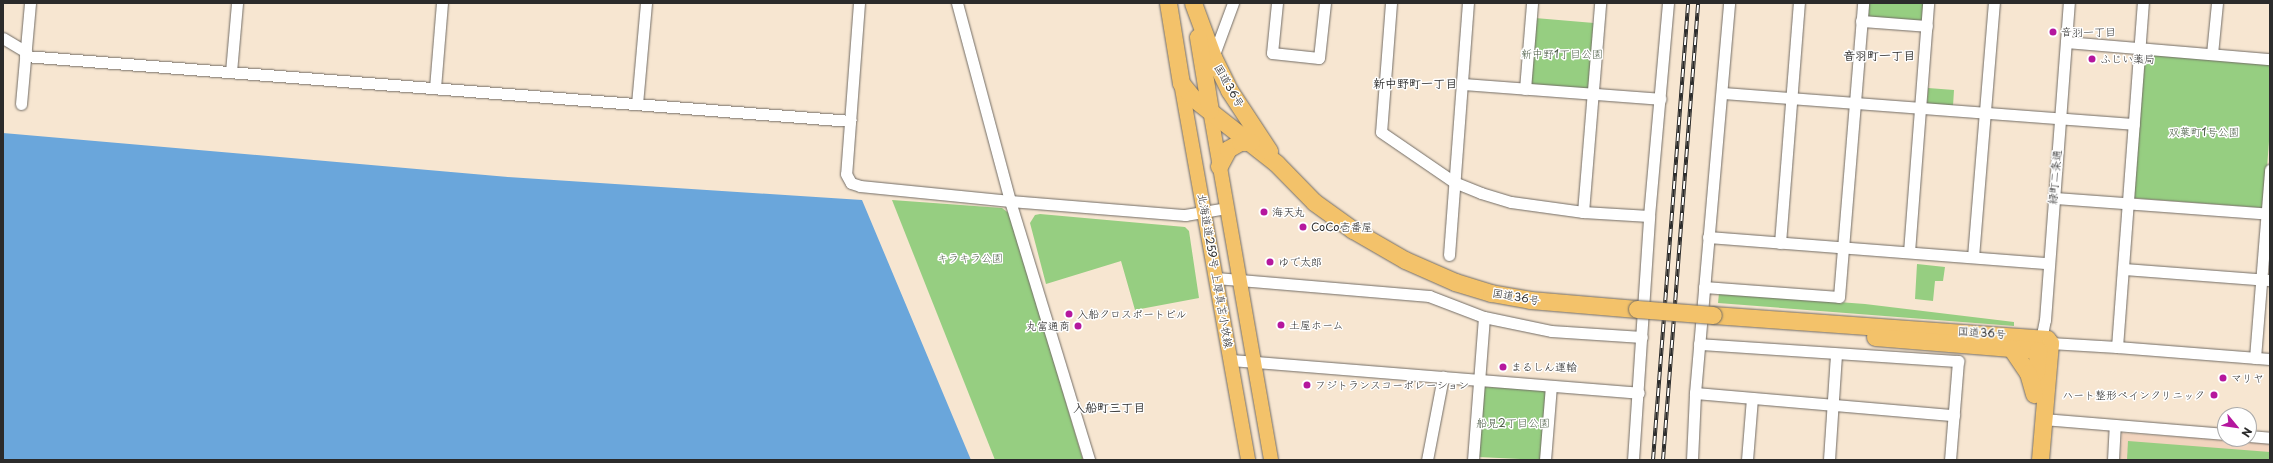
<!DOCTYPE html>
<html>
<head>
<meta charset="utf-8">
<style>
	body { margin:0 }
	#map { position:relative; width:2273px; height:463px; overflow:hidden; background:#f7e6d1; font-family:"Playpen Sans","Klee One",sans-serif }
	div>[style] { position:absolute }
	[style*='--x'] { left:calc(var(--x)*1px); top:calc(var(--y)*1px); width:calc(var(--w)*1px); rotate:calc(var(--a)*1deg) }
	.built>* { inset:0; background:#f2d4be }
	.green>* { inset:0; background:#96ce81 }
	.water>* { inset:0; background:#6aa6db }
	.roads { filter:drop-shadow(0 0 1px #726c65) drop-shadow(0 0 1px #726c65) }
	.minor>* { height:11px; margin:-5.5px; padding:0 5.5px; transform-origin:5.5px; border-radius:5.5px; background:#fff }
	.major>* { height:14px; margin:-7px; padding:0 7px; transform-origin:7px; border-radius:7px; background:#f3c26a }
	.highway>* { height:17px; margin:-8.5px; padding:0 8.5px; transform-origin:8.5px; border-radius:8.5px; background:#f3c26a }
	.rail>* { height:4px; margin-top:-2px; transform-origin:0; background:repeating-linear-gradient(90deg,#fff 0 8px,#2b2b2b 0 16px); box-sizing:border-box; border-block:1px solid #2b2b2b }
	.bridges { filter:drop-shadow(0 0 1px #726c65) drop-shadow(0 0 1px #726c65) }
	.highway-bridge>* { height:17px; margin:-8.5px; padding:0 8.5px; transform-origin:8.5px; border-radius:8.5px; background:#f3c26a }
	.dots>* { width:11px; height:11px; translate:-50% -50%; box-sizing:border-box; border:2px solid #fff; border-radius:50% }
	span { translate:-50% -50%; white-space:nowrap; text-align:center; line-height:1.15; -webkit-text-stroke:3px #fff; paint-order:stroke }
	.poi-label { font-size:11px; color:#2b2b2b }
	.left { translate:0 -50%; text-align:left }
	.right { translate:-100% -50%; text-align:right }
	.park-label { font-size:11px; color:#4b5c45 }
	.street-label { font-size:11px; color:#2b2b2b }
	.neighbourhood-label { font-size:12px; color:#2b2b2b; font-weight:700 }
	.frame { position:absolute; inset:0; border:4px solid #2b2b2b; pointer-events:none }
	.north { position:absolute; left:2217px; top:407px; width:40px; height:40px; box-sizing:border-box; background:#fff; border:1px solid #aaa; border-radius:50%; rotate:119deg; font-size:11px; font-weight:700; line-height:16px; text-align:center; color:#2b2b2b }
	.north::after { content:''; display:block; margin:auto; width:14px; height:18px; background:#b5179e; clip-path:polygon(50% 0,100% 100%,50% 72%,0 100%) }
</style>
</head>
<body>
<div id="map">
	<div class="built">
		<i style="clip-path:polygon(2122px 433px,2270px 443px,2270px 460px,2120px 460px)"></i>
	</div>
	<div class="green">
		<i style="clip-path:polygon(1869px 3px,1924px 3px,1923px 21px,1868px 17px)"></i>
		<i style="clip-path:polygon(1535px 18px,1594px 23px,1589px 90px,1530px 85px)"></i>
		<i style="clip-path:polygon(2144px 51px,2270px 61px,2270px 128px,2264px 208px,2133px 198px)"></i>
		<i style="clip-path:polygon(1928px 88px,1954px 90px,1953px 106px,1927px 104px)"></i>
		<i style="clip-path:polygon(892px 200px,1002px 208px,1010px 214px,1083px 460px,995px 460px)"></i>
		<i style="clip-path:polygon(1040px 214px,1185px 227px,1189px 231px,1199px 298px,1135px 310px,1121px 261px,1046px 284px,1030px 223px,1035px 215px)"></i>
		<i style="clip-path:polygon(1917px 264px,1945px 267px,1943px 281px,1935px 281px,1933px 301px,1915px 299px)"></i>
		<i style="clip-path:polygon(1719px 293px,1865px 304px,2014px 322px,2014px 326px,1718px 303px)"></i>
		<i style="clip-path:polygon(1484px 387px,1547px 389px,1541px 460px,1478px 457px)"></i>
		<i style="clip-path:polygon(2128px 441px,2270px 452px,2270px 460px,2127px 460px)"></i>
	</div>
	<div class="water">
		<i style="clip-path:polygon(3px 133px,508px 177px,862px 200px,971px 460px,3px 460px)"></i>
	</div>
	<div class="roads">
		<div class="minor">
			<i style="--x:859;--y:3;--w:171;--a:94.3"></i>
			<i style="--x:846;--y:174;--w:10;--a:61"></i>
			<i style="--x:851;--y:183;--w:9;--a:18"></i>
			<i style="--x:860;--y:186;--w:151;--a:5.7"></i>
			<i style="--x:1010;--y:201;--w:176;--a:4.6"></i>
			<i style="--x:1185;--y:215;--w:43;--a:-9.5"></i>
			<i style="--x:957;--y:3;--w:205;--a:75"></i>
			<i style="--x:1010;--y:201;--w:271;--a:73"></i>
			<i style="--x:1277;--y:3;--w:50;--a:95.7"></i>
			<i style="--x:1272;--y:53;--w:47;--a:6.1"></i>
			<i style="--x:1319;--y:58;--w:55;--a:-83.8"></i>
			<i style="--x:1391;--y:3;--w:129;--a:94.4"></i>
			<i style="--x:1381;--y:132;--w:88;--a:34.4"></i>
			<i style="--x:1454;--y:182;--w:29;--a:22"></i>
			<i style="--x:1481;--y:193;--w:31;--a:17"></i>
			<i style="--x:1511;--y:202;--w:73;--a:7.9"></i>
			<i style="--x:1583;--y:212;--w:66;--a:3.5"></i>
			<i style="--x:1861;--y:21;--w:66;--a:4.3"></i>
			<i style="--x:3;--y:38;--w:27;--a:31"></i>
			<i style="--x:2066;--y:42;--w:205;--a:4.8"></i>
			<i style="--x:2212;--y:54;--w:51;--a:-84.4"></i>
			<i style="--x:25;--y:56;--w:828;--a:4.5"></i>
			<i style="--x:1213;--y:57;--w:58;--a:-69.7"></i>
			<i style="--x:231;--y:72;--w:69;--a:-85"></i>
			<i style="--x:1462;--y:84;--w:199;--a:4.3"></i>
			<i style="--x:435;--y:88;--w:85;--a:-85.3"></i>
			<i style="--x:1525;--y:89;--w:86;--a:-85.3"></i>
			<i style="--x:1722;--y:93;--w:413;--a:4.3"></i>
			<i style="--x:21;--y:104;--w:101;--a:-84.9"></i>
			<i style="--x:637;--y:104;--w:101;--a:-84.9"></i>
			<i style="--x:2054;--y:198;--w:217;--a:4.2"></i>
			<i style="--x:1583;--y:212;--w:210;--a:-85.3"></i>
			<i style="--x:1708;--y:237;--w:341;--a:4.4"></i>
			<i style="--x:1780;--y:243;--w:241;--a:-85.5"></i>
			<i style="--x:1909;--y:252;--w:250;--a:-85.6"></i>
			<i style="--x:1449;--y:255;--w:253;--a:-85.7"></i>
			<i style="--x:1973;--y:257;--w:255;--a:-85.3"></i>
			<i style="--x:2123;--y:269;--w:147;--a:4.3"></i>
			<i style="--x:1216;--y:278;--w:214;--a:4.8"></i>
			<i style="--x:1429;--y:296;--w:59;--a:20.9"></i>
			<i style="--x:1484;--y:317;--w:68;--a:11.8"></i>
			<i style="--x:1551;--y:331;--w:91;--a:3.8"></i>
			<i style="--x:1704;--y:287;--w:135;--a:4.2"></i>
			<i style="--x:1839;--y:297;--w:295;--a:-85.3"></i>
			<i style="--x:1699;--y:344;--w:260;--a:3.8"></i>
			<i style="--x:1958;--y:361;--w:99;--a:94.6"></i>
			<i style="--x:2040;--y:345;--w:25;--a:-79"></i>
			<i style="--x:2045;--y:320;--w:318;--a:-85.7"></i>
			<i style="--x:2045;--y:346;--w:6;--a:-31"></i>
			<i style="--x:2050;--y:343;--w:67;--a:3.4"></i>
			<i style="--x:2117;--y:347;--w:153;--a:4.5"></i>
			<i style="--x:2117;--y:347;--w:345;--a:-85.7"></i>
			<i style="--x:2255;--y:358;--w:189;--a:-85.4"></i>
			<i style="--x:1231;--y:360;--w:409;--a:4.6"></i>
			<i style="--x:1695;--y:393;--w:260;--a:4.9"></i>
			<i style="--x:2043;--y:419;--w:183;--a:4.7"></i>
			<i style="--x:2249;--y:436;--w:21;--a:5"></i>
			<i style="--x:1427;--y:460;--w:85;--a:-79.1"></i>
			<i style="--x:1473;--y:460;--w:143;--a:-85.6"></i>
			<i style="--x:1545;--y:460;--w:74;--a:-85.4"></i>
			<i style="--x:1633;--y:460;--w:245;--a:-86.2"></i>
			<i style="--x:1649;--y:216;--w:214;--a:-84.9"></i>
			<i style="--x:1692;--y:460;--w:67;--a:-87.4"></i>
			<i style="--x:1695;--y:393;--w:391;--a:-85"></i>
			<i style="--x:1747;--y:460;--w:62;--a:-85.4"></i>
			<i style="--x:1829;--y:460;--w:106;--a:-86.2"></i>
			<i style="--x:2113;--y:460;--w:34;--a:-87"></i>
		</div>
		<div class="major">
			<i style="--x:1181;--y:83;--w:383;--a:79.9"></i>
			<i style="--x:1210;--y:110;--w:355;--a:80.1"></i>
		</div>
		<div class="highway">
			<i style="--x:1168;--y:3;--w:81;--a:80.8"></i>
			<i style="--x:1181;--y:83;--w:19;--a:51"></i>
			<i style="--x:1193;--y:98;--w:105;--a:38.1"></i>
			<i style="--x:1276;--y:163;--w:54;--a:45.7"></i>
			<i style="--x:1314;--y:202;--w:48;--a:35.7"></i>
			<i style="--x:1353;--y:230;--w:60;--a:30"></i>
			<i style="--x:1405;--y:260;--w:55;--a:23.7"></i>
			<i style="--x:1455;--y:282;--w:38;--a:17"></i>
			<i style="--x:1491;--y:293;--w:40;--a:10"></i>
			<i style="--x:1530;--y:300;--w:107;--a:4.8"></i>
			<i style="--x:1193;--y:3;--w:58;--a:69.7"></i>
			<i style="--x:1213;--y:57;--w:37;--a:64"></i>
			<i style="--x:1229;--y:90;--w:73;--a:56.7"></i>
			<i style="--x:1198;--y:37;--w:74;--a:80.7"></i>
			<i style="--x:1219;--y:166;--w:19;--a:-62"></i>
			<i style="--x:1228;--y:149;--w:14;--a:-30"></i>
			<i style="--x:1240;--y:142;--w:11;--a:0"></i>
			<i style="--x:1713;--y:315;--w:335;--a:4.1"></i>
			<i style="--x:2047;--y:339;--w:5;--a:53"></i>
			<i style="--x:2050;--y:343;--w:117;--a:94.9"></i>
			<i style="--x:1875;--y:337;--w:164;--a:4.6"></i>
			<i style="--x:2038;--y:350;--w:22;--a:95"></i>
			<i style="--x:2011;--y:348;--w:30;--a:56"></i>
			<i style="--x:2028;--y:373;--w:22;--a:74"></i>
		</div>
	</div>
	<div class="rail">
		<i style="--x:1653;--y:460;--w:458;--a:-85.6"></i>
		<i style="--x:1663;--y:460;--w:458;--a:-85.6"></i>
	</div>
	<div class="bridges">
		<div class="highway-bridge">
			<i style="--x:1637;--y:309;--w:76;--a:4.5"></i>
		</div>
	</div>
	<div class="dots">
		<i style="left:2053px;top:32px;background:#b5179e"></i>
		<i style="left:2092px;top:59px;background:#b5179e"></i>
		<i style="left:1264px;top:212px;background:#b5179e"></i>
		<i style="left:1303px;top:227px;background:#b5179e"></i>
		<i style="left:1270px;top:262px;background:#b5179e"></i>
		<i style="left:1069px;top:314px;background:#b5179e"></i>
		<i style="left:1281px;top:325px;background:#b5179e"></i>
		<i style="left:1078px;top:326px;background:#b5179e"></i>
		<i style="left:1503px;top:367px;background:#b5179e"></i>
		<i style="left:2223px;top:378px;background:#b5179e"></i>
		<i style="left:1307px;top:385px;background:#b5179e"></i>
		<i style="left:2214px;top:395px;background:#b5179e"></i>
	</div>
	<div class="poi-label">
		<span class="left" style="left:2061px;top:32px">音羽一丁目</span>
		<span class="left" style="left:2100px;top:59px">ふじい薬局</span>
		<span class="left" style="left:1272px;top:212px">海天丸</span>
		<span class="left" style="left:1311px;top:227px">CoCo壱番屋</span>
		<span class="left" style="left:1278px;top:262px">ゆで太郎</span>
		<span class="left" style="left:1077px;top:314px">入船クロスポートビル</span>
		<span class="left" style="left:1289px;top:325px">土屋ホーム</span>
		<span class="right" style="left:1070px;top:326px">丸富通商</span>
		<span class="left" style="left:1511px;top:367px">まるしん運輸</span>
		<span class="left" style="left:2231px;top:378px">マリヤ</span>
		<span class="left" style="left:1315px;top:385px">フジトランスコーポレーション</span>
		<span class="right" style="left:2205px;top:395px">ハート整形ペインクリニック</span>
	</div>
	<div class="park-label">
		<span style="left:1562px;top:54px">新中野1丁目公園</span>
		<span style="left:2204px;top:132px">双葉町1号公園</span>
		<span style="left:970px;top:258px">キラキラ公園</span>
		<span style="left:1513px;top:423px">船見2丁目公園</span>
	</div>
	<div class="street-label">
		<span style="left:1229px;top:86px;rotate:60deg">国道36号</span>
		<span style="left:2055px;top:177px;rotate:-85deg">緑町二条通</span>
		<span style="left:1215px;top:271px;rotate:80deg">北海道道259号 上厚真苫小牧線</span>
		<span style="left:1516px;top:297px;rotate:10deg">国道36号</span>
		<span style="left:1982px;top:333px;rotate:4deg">国道36号</span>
	</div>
	<div class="neighbourhood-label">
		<span style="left:1879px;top:56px">音羽町一丁目</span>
		<span style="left:1415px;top:84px">新中野町一丁目</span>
		<span style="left:1109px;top:408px">入船町三丁目</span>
	</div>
	<div class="frame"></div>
	<div class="north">N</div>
</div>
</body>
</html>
